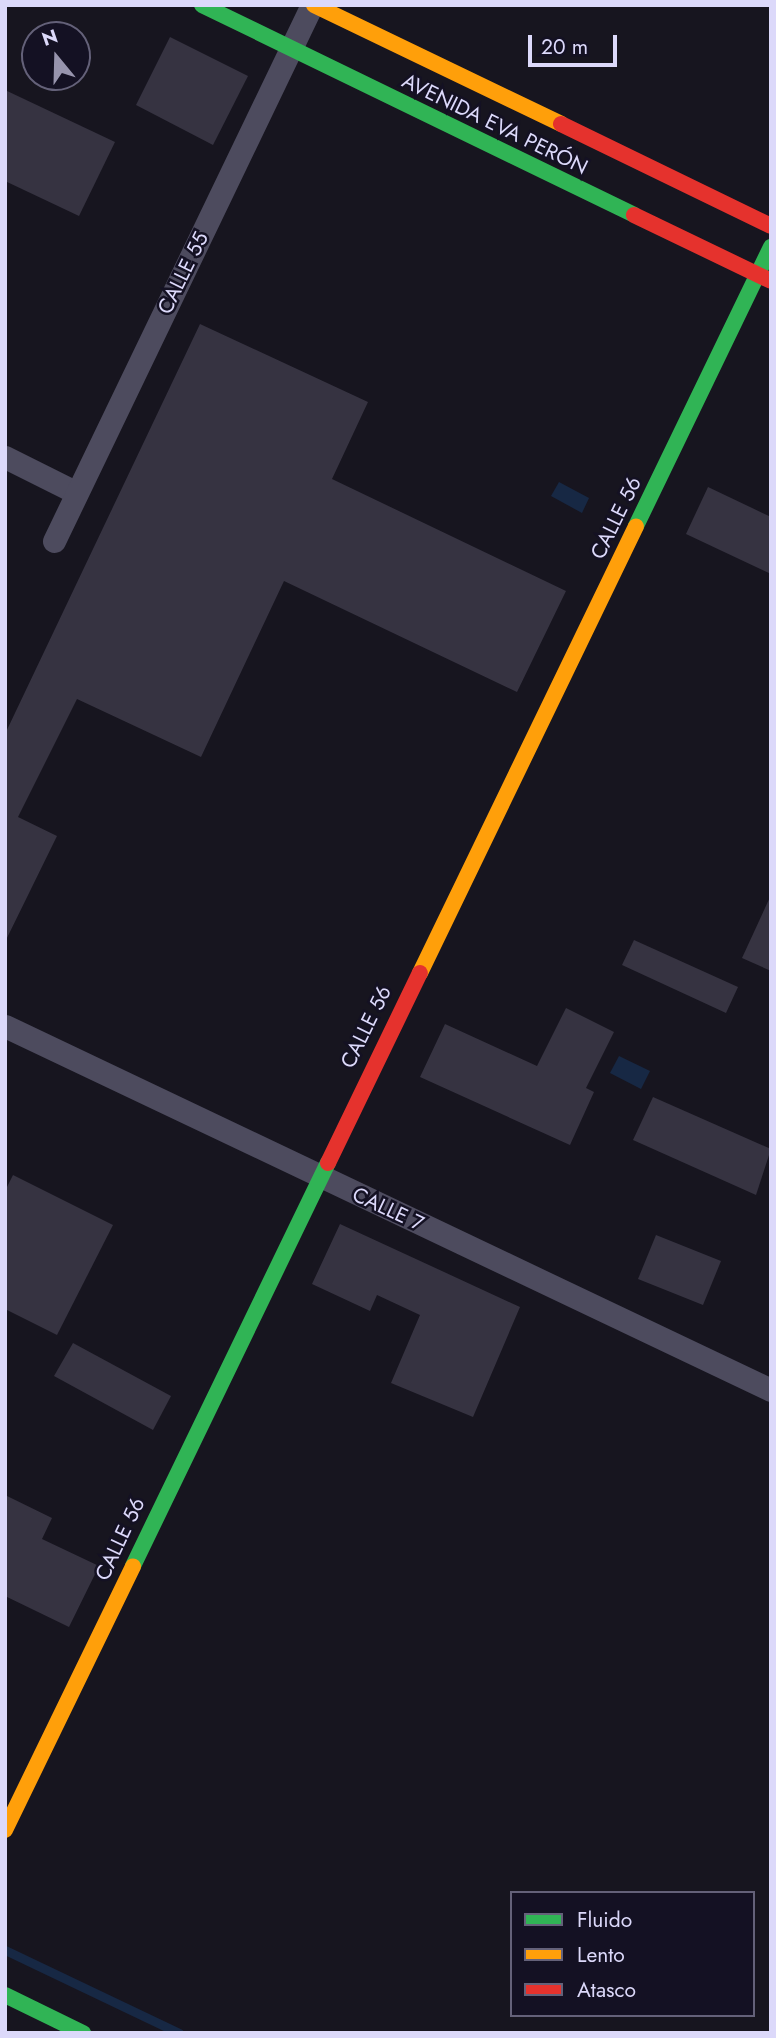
<!DOCTYPE html>
<html>
<head>
<meta charset="utf-8">
<style>
	body { margin:0 }
	#map { position:relative; width:776px; height:2038px; overflow:hidden; background:#17151f; font-family:Jost,sans-serif }
	div>[style] { position:absolute }
	[style*='--x'] { left:calc(var(--x)*1px); top:calc(var(--y)*1px); width:calc(var(--w)*1px); rotate:calc(var(--a)*1deg) }
	.water>* { inset:0; background:#172844 }
	.stream>* { height:9px; margin:-4.5px; padding:0 4.5px; transform-origin:4.5px; border-radius:4.5px; background:#172844 }
	.building>* { inset:0; background:#363341 }
	.street>* { height:23px; margin:-11.5px; padding:0 11.5px; transform-origin:11.5px; border-radius:11.5px; background:#4d4b5e }
	.fast>* { height:16px; margin:-8px; padding:0 8px; transform-origin:8px; border-radius:8px; background:#30b455 }
	.slow>* { height:16px; margin:-8px; padding:0 8px; transform-origin:8px; border-radius:8px; background:#ff9f0a }
	.jam>* { height:16px; margin:-8px; padding:0 8px; transform-origin:8px; border-radius:8px; background:#e5322d }
	span { translate:-50% -50%; white-space:nowrap; text-align:center; line-height:1.15; -webkit-text-stroke:5px #141123; paint-order:stroke }
	.street-label { font-size:21px; color:#dcd9fa }
	.frame { position:absolute; inset:0; border:7px solid #dcd9fa; pointer-events:none }
	.legend { position:absolute; left:510px; top:1891px; width:245px; height:126px; box-sizing:border-box; background:#141123; border:2px solid #646179; margin:0; padding:9px 12px; list-style:none; font-size:21px; color:#dcd9fa }
	.legend li { display:flex; align-items:center; gap:14px; height:35px }
	.legend b { width:35px; border:2px solid #646179 }
	.north { position:absolute; left:21px; top:21px; width:70px; height:70px; box-sizing:border-box; background:#141123; border:2px solid #646179; border-radius:50%; rotate:341deg; font-size:19px; font-weight:700; line-height:28px; text-align:center; color:#dcd9fa }
	.north::after { content:''; display:block; margin:auto; width:24px; height:32px; background:#9794ad; clip-path:polygon(50% 0,100% 100%,50% 72%,0 100%) }
	.scale { position:absolute; left:528px; top:35px; width:89px; height:32px; box-sizing:border-box; border:4px solid #dcd9fa; border-top:0; padding-left:9px; font-size:21px; line-height:24px; white-space:nowrap; color:#dcd9fa; -webkit-text-stroke:5px #141123; paint-order:stroke }
</style>
</head>
<body>
<div id="map">
	<div class="water">
		<i style="clip-path:polygon(559px 482px,589px 498px,582px 513px,551px 496px)"></i>
		<i style="clip-path:polygon(619px 1056px,650px 1071px,641px 1089px,610px 1073px)"></i>
	</div>
	<div class="stream">
		<i style="--x:5;--y:1950;--w:193;--a:25.5"></i>
	</div>
	<div class="building">
		<i style="clip-path:polygon(170px 37px,248px 76px,213px 145px,136px 105px)"></i>
		<i style="clip-path:polygon(5px 90px,115px 142px,79px 216px,5px 181px)"></i>
		<i style="clip-path:polygon(200px 324px,368px 402px,332px 479px,566px 591px,517px 692px,284px 581px,201px 757px,77px 699px,18px 817px,57px 836px,5px 942px,5px 734px)"></i>
		<i style="clip-path:polygon(708px 487px,771px 517px,771px 574px,686px 534px)"></i>
		<i style="clip-path:polygon(771px 895px,771px 971px,742px 958px)"></i>
		<i style="clip-path:polygon(634px 940px,738px 987px,726px 1013px,622px 965px)"></i>
		<i style="clip-path:polygon(566px 1008px,614px 1032px,586px 1088px,594px 1092px,570px 1145px,420px 1077px,445px 1024px,537px 1066px)"></i>
		<i style="clip-path:polygon(653px 1097px,771px 1149px,756px 1195px,633px 1140px)"></i>
		<i style="clip-path:polygon(13px 1175px,113px 1225px,57px 1335px,5px 1309px,5px 1191px)"></i>
		<i style="clip-path:polygon(340px 1224px,520px 1307px,473px 1417px,391px 1383px,420px 1315px,377px 1295px,370px 1311px,312px 1284px)"></i>
		<i style="clip-path:polygon(656px 1235px,721px 1261px,703px 1305px,638px 1279px)"></i>
		<i style="clip-path:polygon(73px 1343px,171px 1396px,153px 1430px,54px 1376px)"></i>
		<i style="clip-path:polygon(5px 1495px,52px 1518px,42px 1539px,99px 1566px,69px 1627px,5px 1596px)"></i>
	</div>
	<div class="street">
		<i style="--x:5;--y:457;--w:80;--a:26.6"></i>
		<i style="--x:54;--y:541;--w:595;--a:-64.3"></i>
		<i style="--x:5;--y:1026;--w:848;--a:25.42"></i>
	</div>
	<div class="fast">
		<i style="--x:202;--y:5;--w:480;--a:25.9"></i>
		<i style="--x:636;--y:526;--w:310;--a:-64.2"></i>
		<i style="--x:133;--y:1566;--w:448;--a:-64.2"></i>
		<i style="--x:5;--y:1995;--w:87;--a:26"></i>
	</div>
	<div class="slow">
		<i style="--x:314;--y:5;--w:274;--a:25.7"></i>
		<i style="--x:420;--y:973;--w:496;--a:-64.2"></i>
		<i style="--x:5;--y:1830;--w:293;--a:-64.1"></i>
	</div>
	<div class="jam">
		<i style="--x:561;--y:124;--w:233;--a:25.9"></i>
		<i style="--x:634;--y:215;--w:152;--a:25.7"></i>
		<i style="--x:328;--y:1163;--w:211;--a:-64.2"></i>
	</div>
	<div class="street-label">
		<span style="left:495px;top:124px;rotate:26deg">AVENIDA EVA PERÓN</span>
		<span style="left:183px;top:273px;rotate:-64deg">CALLE 55</span>
		<span style="left:616px;top:518px;rotate:-64deg">CALLE 56</span>
		<span style="left:366px;top:1027px;rotate:-64deg">CALLE 56</span>
		<span style="left:388px;top:1209px;rotate:25deg">CALLE 7</span>
		<span style="left:120px;top:1539px;rotate:-65deg">CALLE 56</span>
	</div>
	<div class="frame"></div>
	<ul class="legend">
	<li><b style="height:9px;background:#30b455"></b>Fluido</li>
	<li><b style="height:9px;background:#ff9f0a"></b>Lento</li>
	<li><b style="height:9px;background:#e5322d"></b>Atasco</li>
	</ul>
	<div class="north">N</div>
	<div class="scale">20 m</div>
</div>
</body>
</html>
